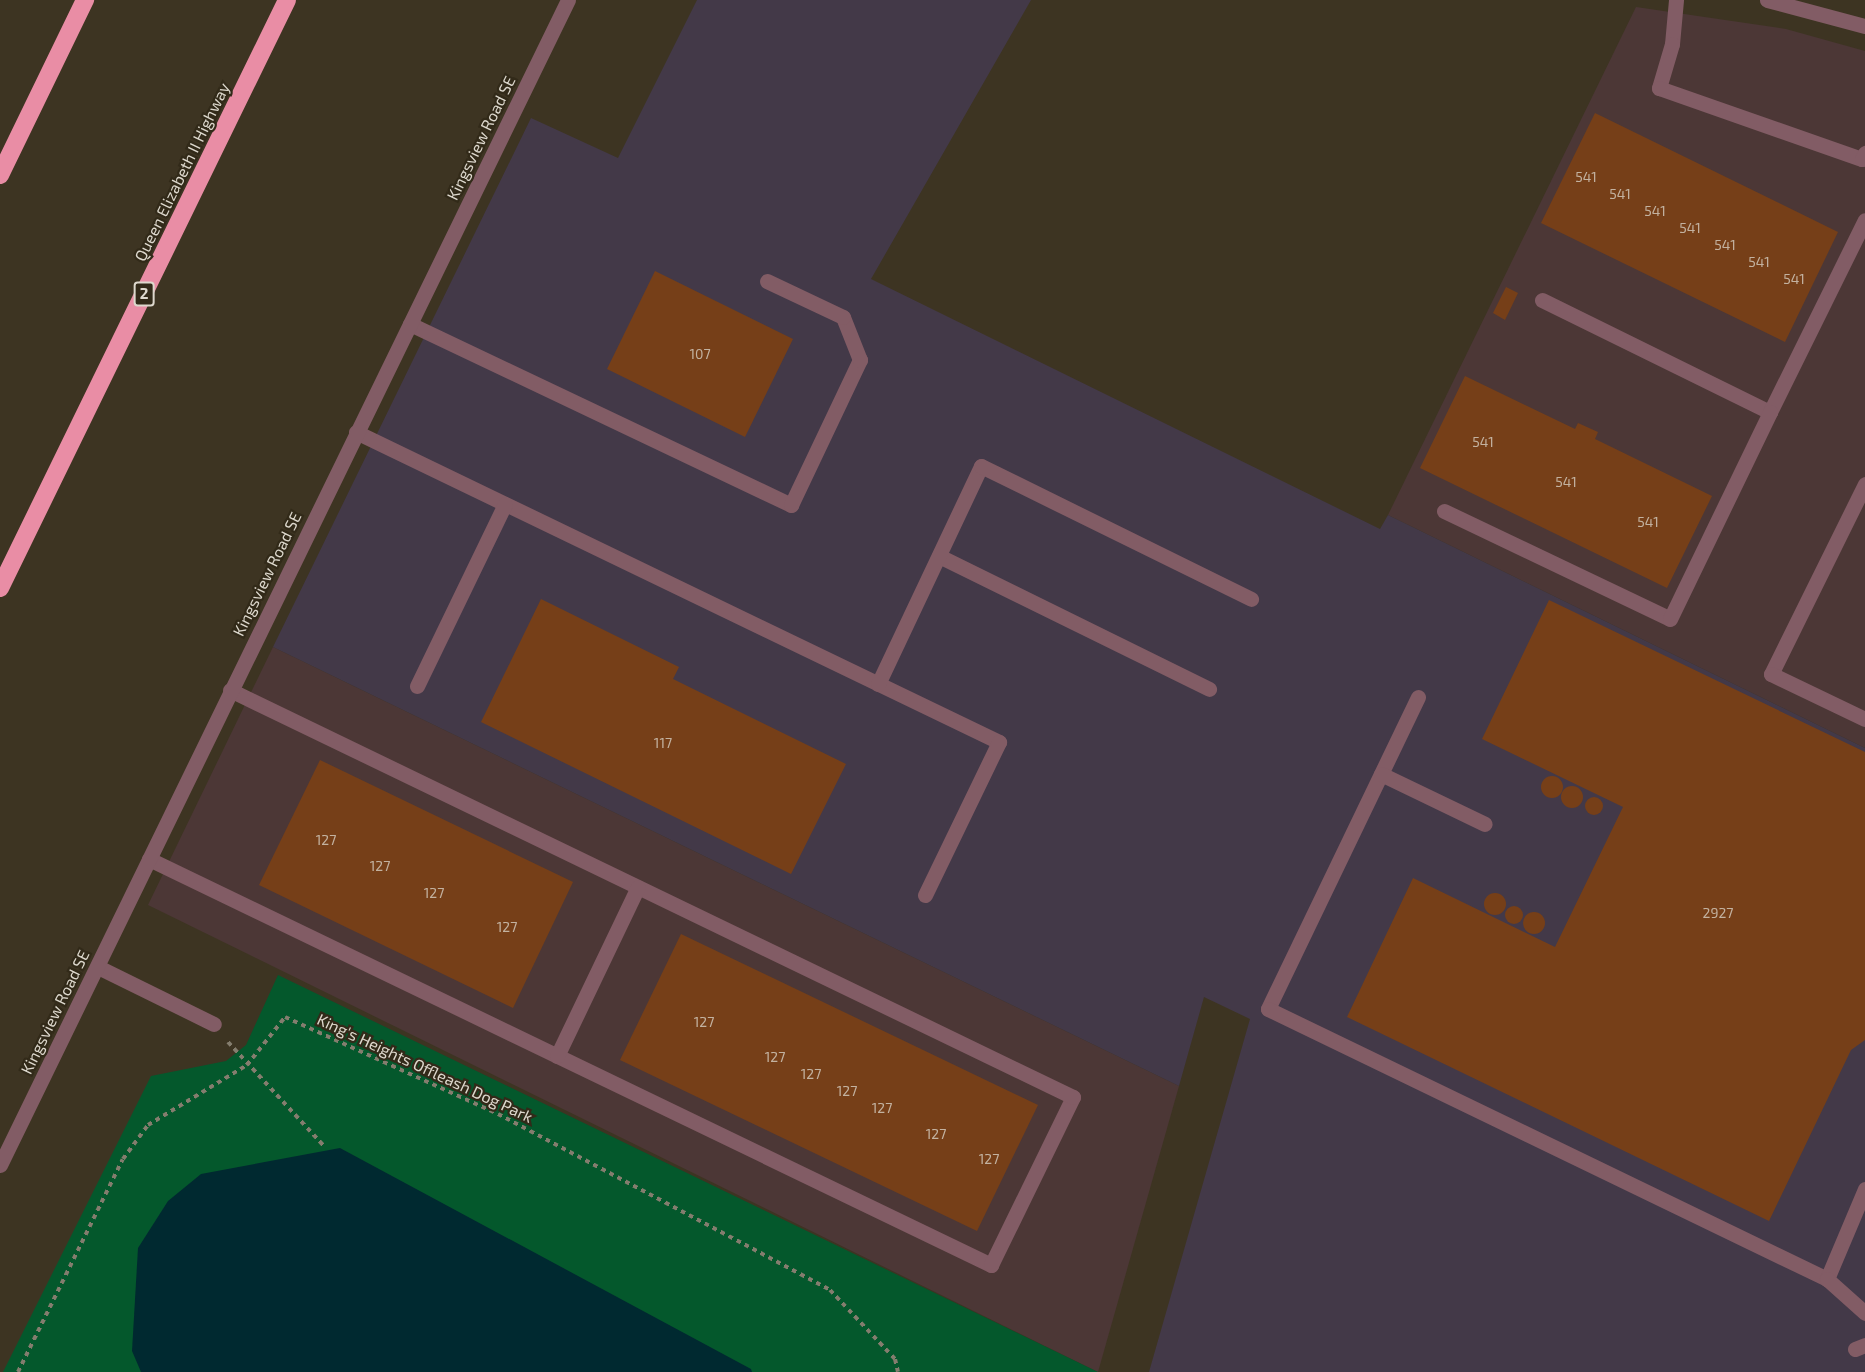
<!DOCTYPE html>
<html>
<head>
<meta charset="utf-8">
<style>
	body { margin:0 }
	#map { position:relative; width:1865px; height:1372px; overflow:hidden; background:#3d3422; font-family:"Exo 2",sans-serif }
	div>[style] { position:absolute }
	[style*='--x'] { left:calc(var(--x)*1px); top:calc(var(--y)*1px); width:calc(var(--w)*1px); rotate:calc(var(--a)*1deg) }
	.commercial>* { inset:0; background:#4c3736 }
	.industrial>* { inset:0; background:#433948 }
	.green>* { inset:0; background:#04582c }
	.water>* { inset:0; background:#002930 }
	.building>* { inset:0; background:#763f18 }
	.round { border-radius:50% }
	.path>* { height:4px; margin-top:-2px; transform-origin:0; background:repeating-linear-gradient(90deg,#847d6e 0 4.5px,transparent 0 9px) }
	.minor>* { height:15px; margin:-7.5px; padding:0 7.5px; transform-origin:7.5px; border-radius:7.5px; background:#825c65 }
	.highway>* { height:18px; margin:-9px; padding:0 9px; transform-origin:9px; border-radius:9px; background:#e98da5 }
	span { translate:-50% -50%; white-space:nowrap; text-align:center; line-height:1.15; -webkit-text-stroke:4.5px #322a19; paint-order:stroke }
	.number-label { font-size:14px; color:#c3b2a0 }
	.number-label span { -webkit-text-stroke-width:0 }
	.shield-label span { padding:2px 4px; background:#322a19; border:2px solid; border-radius:4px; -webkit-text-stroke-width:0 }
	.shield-label { font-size:15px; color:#ddd8cd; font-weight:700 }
	.street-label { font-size:16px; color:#ddd8cd }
</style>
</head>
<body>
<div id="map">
	<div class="commercial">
		<i style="clip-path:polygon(1636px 7px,1786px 29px,1865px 51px,1865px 748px,1388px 515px)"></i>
		<i style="clip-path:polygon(273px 647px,1179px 1086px,1098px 1372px,148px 905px)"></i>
	</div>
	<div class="industrial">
		<i style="clip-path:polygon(697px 0,1031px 0,871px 279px,1380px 529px,1388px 515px,1865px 748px,1865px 1372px,1149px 1372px,1250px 1019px,1204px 997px,1179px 1086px,273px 647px,531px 118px,618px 158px)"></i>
	</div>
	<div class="green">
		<i style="clip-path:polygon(278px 975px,1098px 1372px,3px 1372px,151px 1076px,226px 1061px,246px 1045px)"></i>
	</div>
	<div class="water">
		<i style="clip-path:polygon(340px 1148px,751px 1369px,752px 1372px,141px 1372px,132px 1351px,138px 1248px,168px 1201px,201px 1174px)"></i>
	</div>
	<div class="building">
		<i style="clip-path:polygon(1595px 113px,1838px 232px,1785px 342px,1541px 223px)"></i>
		<i style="clip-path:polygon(655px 271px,793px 339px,745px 437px,607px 369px)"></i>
		<i style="clip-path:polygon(1506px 287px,1518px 293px,1505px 320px,1493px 313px)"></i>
		<i style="clip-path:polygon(1465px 376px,1575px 429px,1578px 423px,1598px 432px,1595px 439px,1712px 496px,1667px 588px,1420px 468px)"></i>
		<i style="clip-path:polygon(541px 599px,679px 667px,673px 679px,846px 764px,791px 874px,481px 722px)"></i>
		<i style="clip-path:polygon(1549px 600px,1865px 752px,1865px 1040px,1851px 1050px,1769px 1221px,1347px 1017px,1413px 878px,1555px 947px,1623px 807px,1482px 739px)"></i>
		<i style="clip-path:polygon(320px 760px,573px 882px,513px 1008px,259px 885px)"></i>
		<i class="round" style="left:1541px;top:776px;width:22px;height:22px"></i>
		<i class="round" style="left:1561px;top:786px;width:22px;height:22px"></i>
		<i class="round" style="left:1585px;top:797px;width:18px;height:18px"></i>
		<i class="round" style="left:1484px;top:893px;width:22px;height:22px"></i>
		<i class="round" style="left:1505px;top:906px;width:18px;height:18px"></i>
		<i class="round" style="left:1523px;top:912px;width:22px;height:22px"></i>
		<i style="clip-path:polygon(681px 934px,1038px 1105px,977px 1231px,620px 1060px)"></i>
	</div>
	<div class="path">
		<i style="--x:228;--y:1042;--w:143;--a:47.3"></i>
		<i style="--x:18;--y:1372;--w:237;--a:-63.8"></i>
		<i style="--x:123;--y:1159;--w:42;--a:-53.7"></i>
		<i style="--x:148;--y:1125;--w:116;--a:-31.2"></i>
		<i style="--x:247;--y:1065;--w:61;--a:-51.6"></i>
		<i style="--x:285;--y:1017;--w:234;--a:24.5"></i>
		<i style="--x:498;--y:1114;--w:376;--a:27.9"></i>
		<i style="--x:830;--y:1290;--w:95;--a:46.7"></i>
		<i style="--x:895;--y:1359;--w:13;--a:77"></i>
	</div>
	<div class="minor">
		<i style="--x:1676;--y:0;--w:44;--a:95.2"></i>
		<i style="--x:1672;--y:44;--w:46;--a:106.5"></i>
		<i style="--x:1659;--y:88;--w:215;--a:19.3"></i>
		<i style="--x:1862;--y:159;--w:7;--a:-63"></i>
		<i style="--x:1767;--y:0;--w:101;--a:14.9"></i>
		<i style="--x:1542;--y:300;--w:254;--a:26.2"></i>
		<i style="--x:1770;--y:412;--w:214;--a:-63.7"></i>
		<i style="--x:410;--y:324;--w:422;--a:25.4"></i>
		<i style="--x:791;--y:505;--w:161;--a:-64.6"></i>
		<i style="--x:860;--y:360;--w:46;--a:-111.6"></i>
		<i style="--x:843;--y:317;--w:84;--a:-154.7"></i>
		<i style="--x:356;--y:432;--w:714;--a:25.74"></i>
		<i style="--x:999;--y:742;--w:170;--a:115.8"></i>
		<i style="--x:1865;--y:484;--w:212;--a:116.3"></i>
		<i style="--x:1771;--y:674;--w:104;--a:25.6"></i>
		<i style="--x:1444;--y:511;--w:250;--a:25.5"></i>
		<i style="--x:1670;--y:619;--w:230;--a:-64.2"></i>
		<i style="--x:939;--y:556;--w:301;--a:26.2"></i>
		<i style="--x:878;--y:684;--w:241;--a:-64.7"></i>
		<i style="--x:981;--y:466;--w:301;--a:26.2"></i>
		<i style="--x:417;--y:686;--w:202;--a:-64.2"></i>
		<i style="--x:1418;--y:697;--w:346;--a:115.7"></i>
		<i style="--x:1268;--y:1009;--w:621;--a:25.78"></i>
		<i style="--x:1381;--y:774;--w:115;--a:25.7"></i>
		<i style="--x:149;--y:859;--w:935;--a:25.74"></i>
		<i style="--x:991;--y:1265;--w:187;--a:-64"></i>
		<i style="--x:1073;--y:1097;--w:936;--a:-154.23"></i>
		<i style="--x:98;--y:967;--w:129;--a:26.2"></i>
		<i style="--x:557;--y:1056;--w:187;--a:-64.4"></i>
		<i style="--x:0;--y:1165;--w:1296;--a:-64.01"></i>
		<i style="--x:1865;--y:1189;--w:98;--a:112.9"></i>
		<i style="--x:1827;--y:1279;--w:51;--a:41.8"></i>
		<i style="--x:1855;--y:1349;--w:11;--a:-22"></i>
	</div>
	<div class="highway">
		<i style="--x:0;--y:175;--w:195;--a:-64.1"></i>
		<i style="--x:0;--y:588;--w:654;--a:-63.98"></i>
	</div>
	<div class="number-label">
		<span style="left:1586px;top:177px">541</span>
		<span style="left:1620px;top:194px">541</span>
		<span style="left:1655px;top:211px">541</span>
		<span style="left:1690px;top:228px">541</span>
		<span style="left:1725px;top:245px">541</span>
		<span style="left:1759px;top:262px">541</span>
		<span style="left:1794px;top:279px">541</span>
		<span style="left:700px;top:354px">107</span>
		<span style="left:1483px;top:442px">541</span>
		<span style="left:1566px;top:482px">541</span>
		<span style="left:1648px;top:522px">541</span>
		<span style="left:663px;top:743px">117</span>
		<span style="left:326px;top:840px">127</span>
		<span style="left:380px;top:866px">127</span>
		<span style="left:434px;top:893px">127</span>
		<span style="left:1718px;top:913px">2927</span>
		<span style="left:507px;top:927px">127</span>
		<span style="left:704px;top:1022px">127</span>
		<span style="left:775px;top:1057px">127</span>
		<span style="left:811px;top:1074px">127</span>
		<span style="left:847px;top:1091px">127</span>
		<span style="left:882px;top:1108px">127</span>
		<span style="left:936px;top:1134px">127</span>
		<span style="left:989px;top:1159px">127</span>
	</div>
	<div class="shield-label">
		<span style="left:144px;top:294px">2</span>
	</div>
	<div class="street-label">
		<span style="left:481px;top:138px;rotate:-64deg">Kingsview Road SE</span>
		<span style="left:182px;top:172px;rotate:-64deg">Queen Elizabeth II Highway</span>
		<span style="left:267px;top:574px;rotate:-64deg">Kingsview Road SE</span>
		<span style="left:55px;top:1012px;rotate:-64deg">Kingsview Road SE</span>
		<span style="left:425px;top:1068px;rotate:25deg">King's Heights Offleash Dog Park</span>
	</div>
</div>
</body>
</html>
